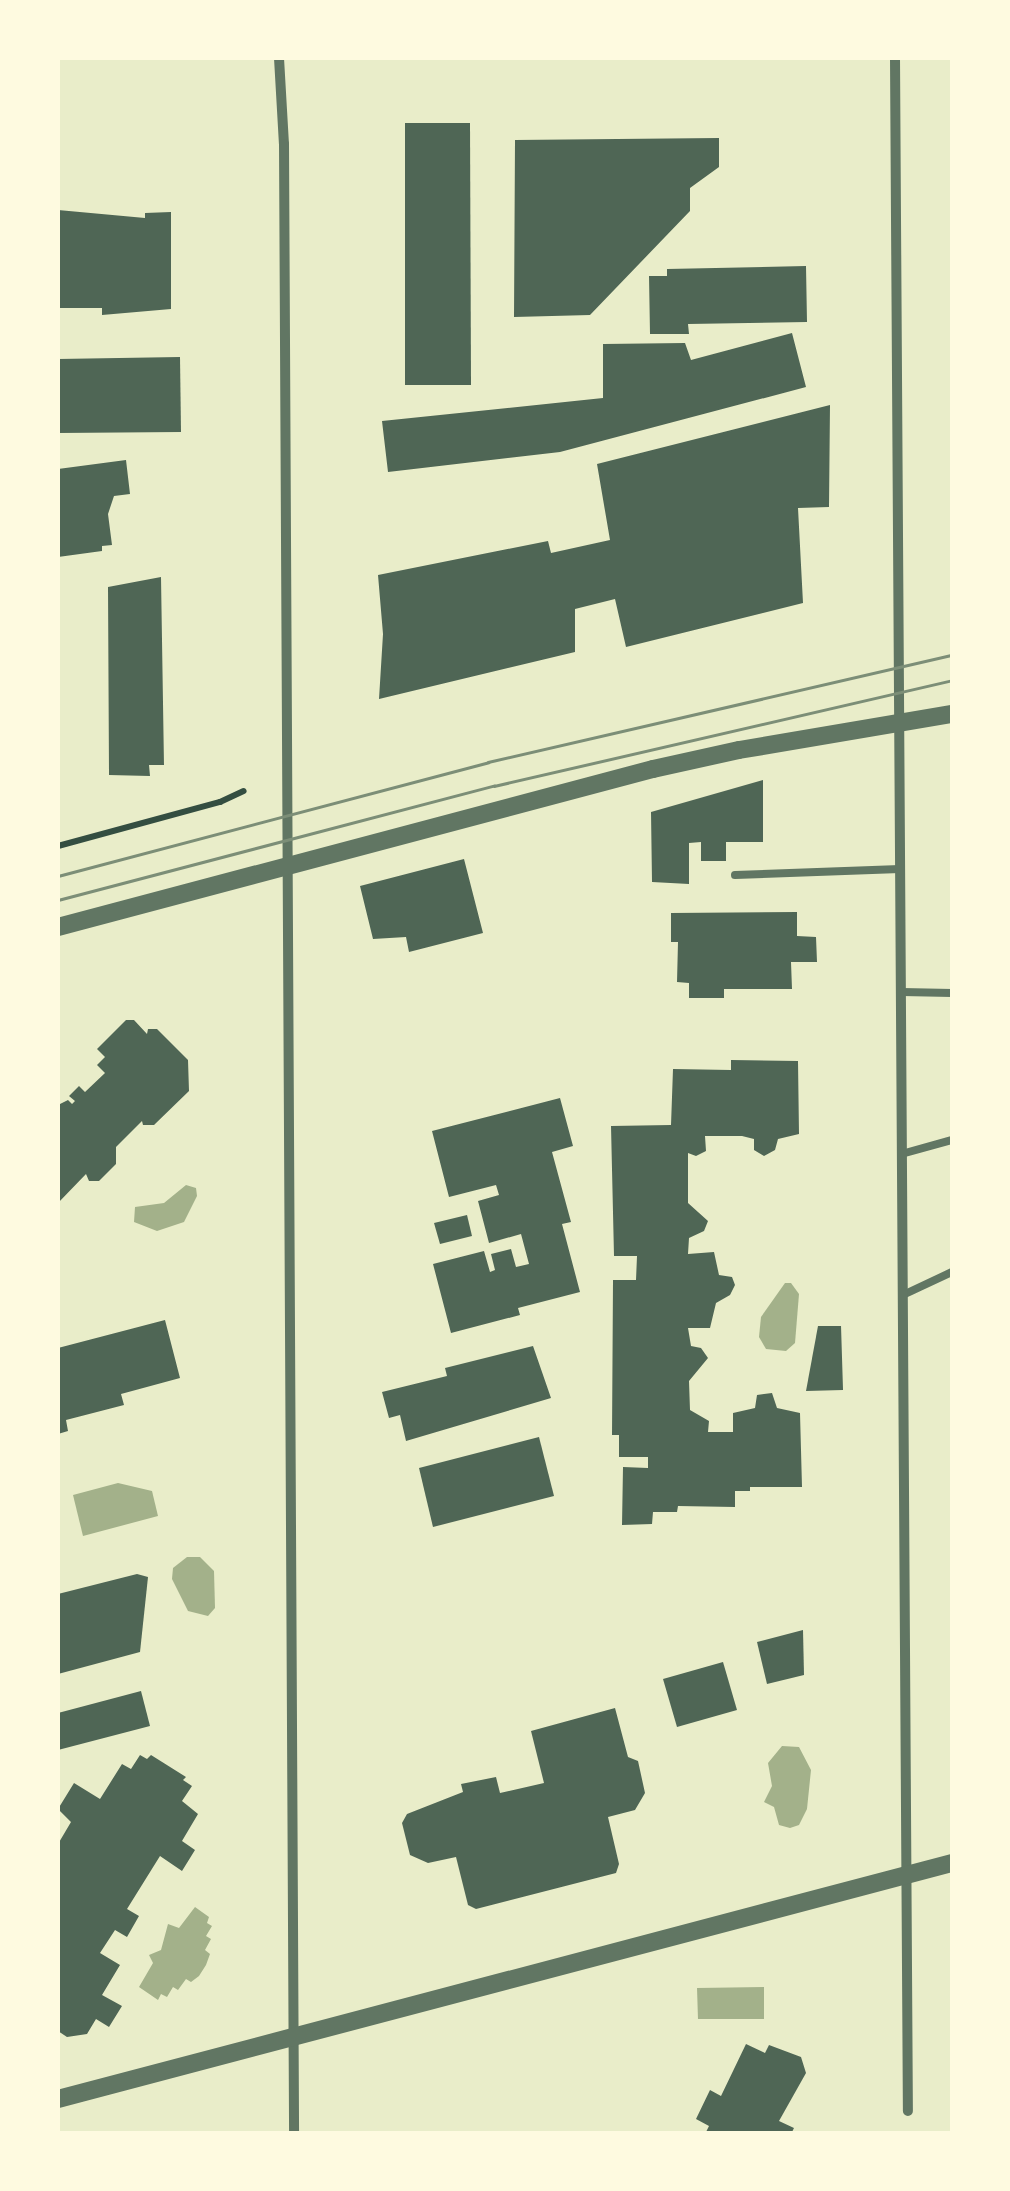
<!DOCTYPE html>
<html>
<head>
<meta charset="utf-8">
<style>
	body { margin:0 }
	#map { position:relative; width:1010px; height:2191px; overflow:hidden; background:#e9edc9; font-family:Signika,sans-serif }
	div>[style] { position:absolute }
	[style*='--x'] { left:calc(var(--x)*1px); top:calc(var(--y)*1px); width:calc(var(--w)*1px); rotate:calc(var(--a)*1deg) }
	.water>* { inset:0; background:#a3b18a }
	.building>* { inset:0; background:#4f6655 }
	.path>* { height:6px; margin:-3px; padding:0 3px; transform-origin:3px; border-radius:3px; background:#344e41 }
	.service>* { height:8px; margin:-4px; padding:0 4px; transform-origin:4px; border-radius:4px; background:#617663 }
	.minor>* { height:10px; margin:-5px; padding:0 5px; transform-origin:5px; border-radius:5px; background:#617663 }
	.tertiary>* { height:18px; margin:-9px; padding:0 9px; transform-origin:9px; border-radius:9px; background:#617663 }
	.tram>* { height:2.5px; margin:-1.25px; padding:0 1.25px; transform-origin:1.25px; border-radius:1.25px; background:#7c8e77 }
	span { translate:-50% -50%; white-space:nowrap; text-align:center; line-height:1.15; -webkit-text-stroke:9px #fefae0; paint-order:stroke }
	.frame { position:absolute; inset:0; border:60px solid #fefae0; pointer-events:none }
</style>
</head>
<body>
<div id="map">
	<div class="water">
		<i style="clip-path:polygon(186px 1185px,196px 1188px,197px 1196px,184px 1222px,157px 1231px,134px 1222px,135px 1207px,164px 1203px)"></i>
		<i style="clip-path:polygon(785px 1283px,791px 1283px,799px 1294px,795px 1343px,786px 1351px,766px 1349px,759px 1337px,761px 1317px)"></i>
		<i style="clip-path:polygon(118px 1483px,152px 1491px,158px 1516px,83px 1536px,73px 1495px)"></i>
		<i style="clip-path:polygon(187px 1557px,200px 1557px,214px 1571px,215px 1608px,208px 1616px,188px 1611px,172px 1579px,173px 1568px)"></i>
		<i style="clip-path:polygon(782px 1746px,799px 1747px,811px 1770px,807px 1809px,799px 1825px,790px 1828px,779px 1825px,774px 1807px,764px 1802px,772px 1786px,768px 1763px)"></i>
		<i style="clip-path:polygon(195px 1907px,209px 1917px,207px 1923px,212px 1926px,206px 1936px,211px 1939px,205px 1950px,210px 1954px,206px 1965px,199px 1976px,191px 1982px,186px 1979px,178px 1990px,173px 1987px,167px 1997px,161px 1994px,158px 2000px,139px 1987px,153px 1963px,149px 1955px,161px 1950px,168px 1924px,179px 1928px)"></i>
		<i style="clip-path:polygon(764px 1987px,764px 2019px,698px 2019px,697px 1988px)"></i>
	</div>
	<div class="building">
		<i style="clip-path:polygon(405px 123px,470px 123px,471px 385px,405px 385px)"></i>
		<i style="clip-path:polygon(719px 138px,719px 167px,690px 188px,690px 211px,590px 315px,514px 317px,515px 140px)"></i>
		<i style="clip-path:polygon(58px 210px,145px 218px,145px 213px,171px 212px,171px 309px,102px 315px,102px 308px,58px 308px)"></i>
		<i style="clip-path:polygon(806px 266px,807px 322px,688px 324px,689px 334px,650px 334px,649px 276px,667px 276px,667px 269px)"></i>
		<i style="clip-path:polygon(792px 333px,806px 387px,560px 452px,388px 472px,382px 421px,603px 398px,603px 344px,685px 343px,691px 360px)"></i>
		<i style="clip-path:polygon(180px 357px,181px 432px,58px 433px,58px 359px)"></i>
		<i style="clip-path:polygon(830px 405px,829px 507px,798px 508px,803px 603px,626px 647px,615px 599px,575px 609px,575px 652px,379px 699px,383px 634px,378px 575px,548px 541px,551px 553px,610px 540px,597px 464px)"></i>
		<i style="clip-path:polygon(126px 460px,130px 494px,114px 496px,108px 514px,112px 545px,102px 546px,102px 551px,58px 557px,58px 469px)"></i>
		<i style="clip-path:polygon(161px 577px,164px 765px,149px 765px,150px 776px,109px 775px,108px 587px)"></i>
		<i style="clip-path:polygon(763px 780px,763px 842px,726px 842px,726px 861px,701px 861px,701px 842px,689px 843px,689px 884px,652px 882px,651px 812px)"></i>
		<i style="clip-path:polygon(464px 859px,483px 933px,409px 952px,406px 937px,373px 939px,360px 886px)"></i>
		<i style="clip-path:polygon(797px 912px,797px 936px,816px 937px,817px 962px,791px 962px,792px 989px,724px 989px,724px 998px,689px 998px,689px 983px,677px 982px,678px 942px,671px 942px,671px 913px)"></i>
		<i style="clip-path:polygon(126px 1020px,134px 1020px,147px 1034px,148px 1029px,157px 1029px,188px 1060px,189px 1091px,154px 1125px,143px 1125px,142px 1121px,116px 1147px,116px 1164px,99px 1181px,89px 1181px,86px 1174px,58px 1203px,58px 1105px,68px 1100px,72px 1104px,75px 1101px,69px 1096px,79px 1086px,85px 1092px,105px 1073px,97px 1065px,105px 1057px,97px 1049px)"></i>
		<i style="clip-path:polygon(731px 1060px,798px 1061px,799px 1134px,778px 1139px,775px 1150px,764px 1156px,754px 1150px,754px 1139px,742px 1136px,705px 1136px,706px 1151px,696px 1156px,688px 1153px,688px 1203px,708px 1221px,704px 1231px,689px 1238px,688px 1254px,714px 1252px,719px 1275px,732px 1277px,735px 1285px,730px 1295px,716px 1303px,710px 1328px,688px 1328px,691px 1346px,701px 1348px,708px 1358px,689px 1381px,690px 1410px,709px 1421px,708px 1432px,733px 1432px,733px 1413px,755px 1408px,757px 1395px,772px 1393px,777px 1408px,800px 1413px,802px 1487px,750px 1487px,750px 1491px,735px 1491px,735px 1507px,678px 1506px,677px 1512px,653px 1512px,652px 1524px,622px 1525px,623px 1467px,648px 1468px,648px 1457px,619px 1457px,619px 1435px,612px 1435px,613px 1280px,636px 1280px,637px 1256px,614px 1256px,611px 1126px,671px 1125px,673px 1069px,731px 1070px)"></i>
		<i style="clip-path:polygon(560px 1098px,573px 1146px,552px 1152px,571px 1222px,562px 1224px,580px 1292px,518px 1308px,520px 1315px,451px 1333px,433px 1264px,484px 1251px,490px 1272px,495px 1270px,491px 1254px,511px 1249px,516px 1267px,529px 1264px,521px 1234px,489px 1243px,478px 1201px,499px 1195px,496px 1185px,449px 1197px,432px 1131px)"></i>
		<i style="clip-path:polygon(467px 1215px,472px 1236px,440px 1244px,434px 1223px)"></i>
		<i style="clip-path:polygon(165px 1320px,180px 1378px,121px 1394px,124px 1405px,66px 1420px,68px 1431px,58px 1434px,58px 1348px)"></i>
		<i style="clip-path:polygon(818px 1326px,841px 1326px,843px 1390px,806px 1391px)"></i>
		<i style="clip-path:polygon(533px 1346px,551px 1398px,406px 1441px,400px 1415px,389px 1418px,382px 1392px,447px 1376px,445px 1368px)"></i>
		<i style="clip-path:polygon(539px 1437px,554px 1496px,433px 1527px,419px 1468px)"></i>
		<i style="clip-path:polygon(137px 1574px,148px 1577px,140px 1652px,58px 1674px,58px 1594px)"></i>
		<i style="clip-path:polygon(803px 1630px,804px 1675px,767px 1684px,757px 1642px)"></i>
		<i style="clip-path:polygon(723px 1662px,737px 1710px,677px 1727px,663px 1679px)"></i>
		<i style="clip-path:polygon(141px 1691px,150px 1726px,58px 1750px,58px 1713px)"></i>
		<i style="clip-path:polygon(615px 1708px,628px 1757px,638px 1761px,645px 1793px,635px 1810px,608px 1817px,619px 1864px,616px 1873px,476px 1909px,468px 1905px,456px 1857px,428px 1863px,410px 1855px,402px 1823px,407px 1814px,463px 1792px,461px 1784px,496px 1777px,500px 1793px,544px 1783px,531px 1731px)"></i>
		<i style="clip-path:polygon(140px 1755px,147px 1759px,151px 1755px,186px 1777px,183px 1780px,192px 1786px,182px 1801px,198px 1814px,182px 1841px,195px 1850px,182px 1871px,160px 1856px,127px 1909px,139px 1916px,127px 1937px,115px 1930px,100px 1953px,120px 1965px,102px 1995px,122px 2006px,109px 2027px,96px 2019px,87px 2034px,67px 2037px,58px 2031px,58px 1844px,71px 1822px,58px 1809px,74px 1783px,100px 1799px,122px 1764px,131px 1769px)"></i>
		<i style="clip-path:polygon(746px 2044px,765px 2053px,769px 2045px,801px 2057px,806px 2073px,779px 2121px,794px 2128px,791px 2134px,705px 2134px,709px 2126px,696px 2119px,710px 2090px,721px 2096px)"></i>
	</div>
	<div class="path">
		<i style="--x:58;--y:846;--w:168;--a:-15.2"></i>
		<i style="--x:220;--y:802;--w:26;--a:-25"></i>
	</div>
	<div class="service">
		<i style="--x:735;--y:875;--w:165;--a:-2.1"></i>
		<i style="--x:902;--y:992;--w:50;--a:1.1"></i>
		<i style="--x:905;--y:1153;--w:49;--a:-15.5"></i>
		<i style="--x:905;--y:1294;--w:52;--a:-25.1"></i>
	</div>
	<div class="minor">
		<i style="--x:279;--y:58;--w:86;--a:86.7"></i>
		<i style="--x:284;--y:144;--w:1990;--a:89.71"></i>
		<i style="--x:895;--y:58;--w:2053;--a:89.64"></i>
	</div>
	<div class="tertiary">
		<i style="--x:58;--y:927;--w:616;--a:-14.87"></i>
		<i style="--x:653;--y:769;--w:88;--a:-12.5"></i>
		<i style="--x:739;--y:750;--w:216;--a:-9.6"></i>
		<i style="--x:58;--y:2099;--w:925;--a:-14.79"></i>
	</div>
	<div class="tram">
		<i style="--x:58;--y:876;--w:445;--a:-14.8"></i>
		<i style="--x:488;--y:762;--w:476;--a:-13"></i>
		<i style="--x:58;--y:900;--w:451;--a:-14.7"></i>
		<i style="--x:494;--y:786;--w:470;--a:-13"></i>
	</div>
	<div class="frame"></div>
</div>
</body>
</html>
